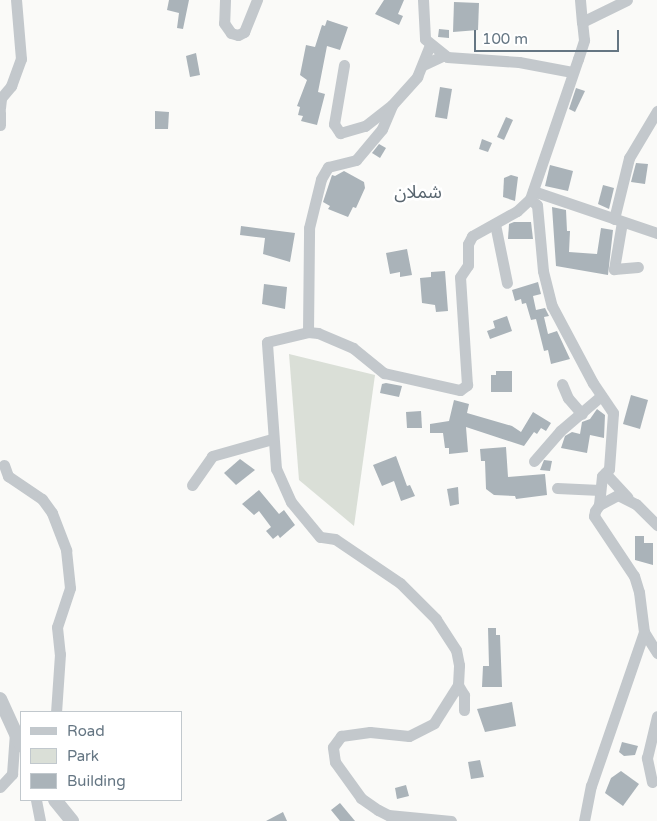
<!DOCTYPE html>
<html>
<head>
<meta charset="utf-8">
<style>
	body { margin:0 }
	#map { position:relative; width:657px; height:821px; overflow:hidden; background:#fafaf8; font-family:"Varela Round","Noto Sans Arabic",sans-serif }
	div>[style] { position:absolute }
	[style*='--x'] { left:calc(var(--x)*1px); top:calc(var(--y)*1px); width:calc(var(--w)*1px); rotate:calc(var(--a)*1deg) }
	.green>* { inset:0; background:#dadfd7 }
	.building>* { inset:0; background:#aab3b9 }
	.minor>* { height:11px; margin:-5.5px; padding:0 5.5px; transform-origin:5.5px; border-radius:5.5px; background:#c3c8cc }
	.tertiary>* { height:14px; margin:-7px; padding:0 7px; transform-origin:7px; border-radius:7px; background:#c3c8cc }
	span { translate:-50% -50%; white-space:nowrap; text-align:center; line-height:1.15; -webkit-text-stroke:5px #fff; paint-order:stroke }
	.quarter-label { font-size:18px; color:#57646e }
	.legend { position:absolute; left:20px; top:711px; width:162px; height:90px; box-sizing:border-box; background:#fff; border:1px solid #c1c8cd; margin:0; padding:6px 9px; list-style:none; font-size:15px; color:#657683 }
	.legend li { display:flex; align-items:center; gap:10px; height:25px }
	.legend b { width:25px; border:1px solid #c1c8cd }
	.scale { position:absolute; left:474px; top:30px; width:145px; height:22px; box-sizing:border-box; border:2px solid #657683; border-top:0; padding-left:6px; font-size:15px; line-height:18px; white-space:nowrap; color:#657683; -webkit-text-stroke:4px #fff; paint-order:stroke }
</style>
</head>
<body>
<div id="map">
	<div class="green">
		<i style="clip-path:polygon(289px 354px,375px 375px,354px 526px,299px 480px)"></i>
	</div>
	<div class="building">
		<i style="clip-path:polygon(169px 0,189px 0,183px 29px,177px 28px,179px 13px,167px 10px)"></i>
		<i style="clip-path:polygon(384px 0,404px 0,398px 14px,403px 16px,399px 25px,375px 14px)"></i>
		<i style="clip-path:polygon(454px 2px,479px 3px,478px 30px,453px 32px)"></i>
		<i style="clip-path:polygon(327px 20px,348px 27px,340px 50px,327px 46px,318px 92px,325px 94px,317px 125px,301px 121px,303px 116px,298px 115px,300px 107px,297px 106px,307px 80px,300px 75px,306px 45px,315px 47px,322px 25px,325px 26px)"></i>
		<i style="clip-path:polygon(439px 29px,449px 30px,449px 38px,438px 37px)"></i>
		<i style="clip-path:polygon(196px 53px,200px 75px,190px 77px,186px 56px)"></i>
		<i style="clip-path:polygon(440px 87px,452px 89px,447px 119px,435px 117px)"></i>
		<i style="clip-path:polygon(576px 88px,585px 91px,575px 112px,569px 109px)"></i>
		<i style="clip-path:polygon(155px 111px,169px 112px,168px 129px,155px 129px)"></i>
		<i style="clip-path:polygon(506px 117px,513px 120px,504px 140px,497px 137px)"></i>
		<i style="clip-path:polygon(482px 139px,492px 143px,488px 152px,479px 149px)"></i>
		<i style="clip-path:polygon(379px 144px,386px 148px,380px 158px,372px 153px)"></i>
		<i style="clip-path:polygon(636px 163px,648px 164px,645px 184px,631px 182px)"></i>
		<i style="clip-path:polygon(550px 165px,573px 171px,568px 191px,545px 186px)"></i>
		<i style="clip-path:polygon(344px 171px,364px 182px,365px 188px,356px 208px,353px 207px,348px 217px,328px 209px,330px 206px,323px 202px,332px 175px,335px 176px)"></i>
		<i style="clip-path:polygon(511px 175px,518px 177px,515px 201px,503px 197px,504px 178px)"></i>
		<i style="clip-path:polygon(603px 185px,614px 188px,609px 209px,598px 204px)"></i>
		<i style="clip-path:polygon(552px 207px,566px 210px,567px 231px,570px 231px,569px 252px,597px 254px,601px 228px,613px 230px,608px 275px,556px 266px)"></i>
		<i style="clip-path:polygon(514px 222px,531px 222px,533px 239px,508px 239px,509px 224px)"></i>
		<i style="clip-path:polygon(241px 226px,295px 233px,290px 262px,263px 254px,265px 238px,240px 235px)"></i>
		<i style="clip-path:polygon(407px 249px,412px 275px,400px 277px,400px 272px,390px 274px,386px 253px)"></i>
		<i style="clip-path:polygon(445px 271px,448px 311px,436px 312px,435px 305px,422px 303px,420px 278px,431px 277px,431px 272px)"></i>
		<i style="clip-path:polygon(538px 282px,541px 294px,533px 296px,536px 310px,545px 308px,549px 316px,544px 317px,548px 334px,557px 331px,570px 359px,551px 364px,548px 350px,544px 351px,536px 319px,531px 320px,526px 303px,522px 304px,521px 299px,515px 301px,512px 290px)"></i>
		<i style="clip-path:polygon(264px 284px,287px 287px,285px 309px,262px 304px)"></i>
		<i style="clip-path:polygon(507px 316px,512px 331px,490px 339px,487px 331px,495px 328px,493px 321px)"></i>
		<i style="clip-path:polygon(496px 371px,512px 371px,512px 392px,491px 392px,491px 375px,496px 375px)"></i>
		<i style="clip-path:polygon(386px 383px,402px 386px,399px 397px,380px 393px,382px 384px)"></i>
		<i style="clip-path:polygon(631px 395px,648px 400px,640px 429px,623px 424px)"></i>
		<i style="clip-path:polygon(454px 400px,469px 404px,467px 413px,512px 426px,521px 432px,533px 412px,551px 423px,546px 431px,541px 428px,537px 434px,534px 432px,524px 446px,466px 427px,468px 452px,449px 454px,449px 448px,445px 448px,443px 433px,430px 433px,430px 424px,449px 421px)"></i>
		<i style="clip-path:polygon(597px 409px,605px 415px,604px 438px,590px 435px,587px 453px,561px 448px,565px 436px,572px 432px,580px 434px,582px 422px,590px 419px)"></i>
		<i style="clip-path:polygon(421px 411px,422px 428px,407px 428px,406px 412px)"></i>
		<i style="clip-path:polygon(506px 447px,508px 477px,545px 474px,547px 495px,516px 499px,515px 496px,494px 495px,486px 489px,485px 461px,481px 461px,480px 449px)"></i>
		<i style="clip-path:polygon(396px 456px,407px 486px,410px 485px,415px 496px,401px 501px,394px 481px,382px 486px,373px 465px)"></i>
		<i style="clip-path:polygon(240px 459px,255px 470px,236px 485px,224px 473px)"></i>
		<i style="clip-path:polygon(544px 460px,552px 461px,550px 471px,540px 470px)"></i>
		<i style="clip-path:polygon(458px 487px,459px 504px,450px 506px,447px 489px)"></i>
		<i style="clip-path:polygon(259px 490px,279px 514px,284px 510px,295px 525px,280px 538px,278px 535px,273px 539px,266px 531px,271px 527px,259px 511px,254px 515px,242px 504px)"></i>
		<i style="clip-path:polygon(635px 536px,644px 536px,644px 543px,653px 543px,653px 565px,635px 560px)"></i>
		<i style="clip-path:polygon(488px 628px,496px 628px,496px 635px,500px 635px,502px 687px,482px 687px,483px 666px,489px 666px)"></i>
		<i style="clip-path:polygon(512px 702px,516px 726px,485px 732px,477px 709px)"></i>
		<i style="clip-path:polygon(622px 742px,638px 746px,635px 755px,624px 756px,619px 752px)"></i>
		<i style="clip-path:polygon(480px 760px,484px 777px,471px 779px,468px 762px)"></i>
		<i style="clip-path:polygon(621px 771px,639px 784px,623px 806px,605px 793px,611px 778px)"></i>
		<i style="clip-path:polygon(406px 785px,409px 796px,397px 799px,395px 788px)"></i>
		<i style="clip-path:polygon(340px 803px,355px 821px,340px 821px,331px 810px)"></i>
		<i style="clip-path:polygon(283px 812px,287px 821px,266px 821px)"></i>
	</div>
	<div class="minor">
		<i style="--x:225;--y:0;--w:23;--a:92"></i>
		<i style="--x:224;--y:23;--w:12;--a:55"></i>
		<i style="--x:231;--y:33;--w:7;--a:16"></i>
		<i style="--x:238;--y:35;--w:7;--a:-27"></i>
		<i style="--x:244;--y:32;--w:35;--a:-68"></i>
		<i style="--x:423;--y:0;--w:39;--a:87"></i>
		<i style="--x:425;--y:39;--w:28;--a:39"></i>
		<i style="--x:447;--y:57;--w:72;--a:4"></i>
		<i style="--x:519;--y:62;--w:54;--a:10.7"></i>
		<i style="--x:580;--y:0;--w:22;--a:85"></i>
		<i style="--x:344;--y:65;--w:60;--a:99.6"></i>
		<i style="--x:334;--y:124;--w:11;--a:56"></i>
		<i style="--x:340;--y:133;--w:26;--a:-16"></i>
		<i style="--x:365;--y:126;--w:34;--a:-38"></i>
		<i style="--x:392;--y:105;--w:38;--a:-48"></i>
		<i style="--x:417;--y:77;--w:35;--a:-68"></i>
		<i style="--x:423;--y:65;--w:23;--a:-25"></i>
		<i style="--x:0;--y:108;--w:10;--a:-84"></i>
		<i style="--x:1;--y:98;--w:16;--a:-50"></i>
		<i style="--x:11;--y:86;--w:29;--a:-70"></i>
		<i style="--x:21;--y:59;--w:59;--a:-94.8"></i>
		<i style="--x:0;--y:112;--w:13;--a:90"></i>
		<i style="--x:533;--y:191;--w:131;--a:18.7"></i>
		<i style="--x:530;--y:199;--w:9;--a:41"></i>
		<i style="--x:537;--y:205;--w:66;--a:84.8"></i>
		<i style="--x:543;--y:271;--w:36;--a:76"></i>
		<i style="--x:552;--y:306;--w:87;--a:62"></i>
		<i style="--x:593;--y:383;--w:36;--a:56"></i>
		<i style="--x:613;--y:413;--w:56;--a:94.1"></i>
		<i style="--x:609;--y:469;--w:10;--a:135"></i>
		<i style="--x:602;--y:476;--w:29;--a:96"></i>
		<i style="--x:614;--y:219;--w:63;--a:-76.2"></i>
		<i style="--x:629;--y:158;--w:55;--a:-59.2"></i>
		<i style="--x:622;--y:222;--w:48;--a:99.7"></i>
		<i style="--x:614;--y:269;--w:24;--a:-5"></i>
		<i style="--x:495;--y:224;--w:60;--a:78.5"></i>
		<i style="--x:308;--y:332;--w:104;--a:-89.4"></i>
		<i style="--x:309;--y:228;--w:50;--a:-76.2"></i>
		<i style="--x:321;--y:179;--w:14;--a:-60"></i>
		<i style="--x:328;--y:167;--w:29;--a:-14"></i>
		<i style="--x:356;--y:160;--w:40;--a:-50"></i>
		<i style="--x:382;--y:129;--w:26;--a:-67"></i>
		<i style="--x:562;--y:384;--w:15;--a:67"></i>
		<i style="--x:568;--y:398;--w:21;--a:49"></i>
		<i style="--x:534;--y:461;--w:40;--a:-49"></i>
		<i style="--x:560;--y:431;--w:54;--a:-40.5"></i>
		<i style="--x:4;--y:465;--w:12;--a:70"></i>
		<i style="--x:8;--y:476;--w:41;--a:34.1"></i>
		<i style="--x:42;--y:499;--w:17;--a:54"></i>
		<i style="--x:52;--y:513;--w:40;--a:69"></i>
		<i style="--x:66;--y:550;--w:38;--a:84"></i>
		<i style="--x:70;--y:588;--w:41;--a:108.4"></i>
		<i style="--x:57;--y:627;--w:27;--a:84"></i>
		<i style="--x:60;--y:654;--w:58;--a:93.9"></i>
		<i style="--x:605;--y:473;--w:33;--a:47"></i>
		<i style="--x:192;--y:485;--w:35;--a:-55"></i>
		<i style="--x:212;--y:456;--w:62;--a:-15.8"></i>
		<i style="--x:557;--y:488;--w:43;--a:2.7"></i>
		<i style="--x:644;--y:632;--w:25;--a:58"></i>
		<i style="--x:458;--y:685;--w:12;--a:59"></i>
		<i style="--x:464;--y:695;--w:15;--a:90"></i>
		<i style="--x:652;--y:782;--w:25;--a:-102"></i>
		<i style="--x:647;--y:758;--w:43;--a:-76.6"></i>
		<i style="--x:0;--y:787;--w:18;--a:-47"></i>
		<i style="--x:12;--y:774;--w:42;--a:-85.9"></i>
		<i style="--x:36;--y:800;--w:21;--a:79"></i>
		<i style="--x:451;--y:821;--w:63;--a:-174.6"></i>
		<i style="--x:388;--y:815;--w:11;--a:-153"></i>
		<i style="--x:378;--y:810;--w:21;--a:-145"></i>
		<i style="--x:361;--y:798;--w:44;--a:-125.8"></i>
		<i style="--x:335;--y:762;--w:15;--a:-98"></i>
		<i style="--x:333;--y:747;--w:14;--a:-54"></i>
		<i style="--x:341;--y:736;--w:29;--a:-8"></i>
		<i style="--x:370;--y:732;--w:39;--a:6"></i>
		<i style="--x:409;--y:736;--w:28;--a:-27"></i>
		<i style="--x:434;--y:723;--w:45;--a:-57.7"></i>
		<i style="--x:458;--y:685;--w:20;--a:-87"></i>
		<i style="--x:459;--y:665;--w:15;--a:-101"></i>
		<i style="--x:456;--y:650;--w:37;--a:-123"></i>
		<i style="--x:436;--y:619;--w:51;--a:-135"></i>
		<i style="--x:400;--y:583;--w:78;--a:-145.9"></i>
		<i style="--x:335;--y:539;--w:15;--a:-172"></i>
		<i style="--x:320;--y:537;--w:45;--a:-129.6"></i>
		<i style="--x:291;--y:502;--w:36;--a:-114"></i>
		<i style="--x:276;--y:469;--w:127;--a:-94.1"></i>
		<i style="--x:267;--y:342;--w:42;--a:-13.7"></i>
		<i style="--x:308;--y:332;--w:10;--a:6"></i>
		<i style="--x:318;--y:333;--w:38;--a:23"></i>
		<i style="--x:353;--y:348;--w:40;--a:39"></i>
		<i style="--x:384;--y:373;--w:78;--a:12.6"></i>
		<i style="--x:460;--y:390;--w:9;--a:-36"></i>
		<i style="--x:467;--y:385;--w:108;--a:-93.7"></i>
		<i style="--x:460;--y:277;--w:14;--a:-56"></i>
		<i style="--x:468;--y:265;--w:21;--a:-90"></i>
		<i style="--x:468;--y:244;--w:9;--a:-63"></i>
		<i style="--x:472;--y:236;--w:51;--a:-29.1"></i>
		<i style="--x:517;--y:211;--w:18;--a:-43"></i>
		<i style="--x:530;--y:199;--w:148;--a:-71.1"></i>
		<i style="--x:578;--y:59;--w:20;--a:-72"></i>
		<i style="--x:584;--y:40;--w:18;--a:-96"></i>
		<i style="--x:582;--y:22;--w:50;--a:-26.1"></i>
		<i style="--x:584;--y:821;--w:36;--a:-79"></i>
		<i style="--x:591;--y:786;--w:163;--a:-71"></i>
		<i style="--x:644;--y:632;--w:40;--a:-97.1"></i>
		<i style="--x:639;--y:592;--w:17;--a:-107"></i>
		<i style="--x:634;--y:576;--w:72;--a:-123.7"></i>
		<i style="--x:594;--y:516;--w:5;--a:-79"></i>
		<i style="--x:595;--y:511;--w:7;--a:-56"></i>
		<i style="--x:599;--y:505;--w:21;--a:-28"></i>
		<i style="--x:618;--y:495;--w:20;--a:27"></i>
		<i style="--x:636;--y:504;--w:30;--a:45"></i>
	</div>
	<div class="tertiary">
		<i style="--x:0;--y:699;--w:51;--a:65.5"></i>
		<i style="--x:55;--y:800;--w:27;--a:51"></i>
	</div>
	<div class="quarter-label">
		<span style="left:418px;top:192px">شملان</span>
	</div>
	<ul class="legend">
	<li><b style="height:6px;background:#c3c8cc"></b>Road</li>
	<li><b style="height:14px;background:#dadfd7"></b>Park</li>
	<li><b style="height:14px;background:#aab3b9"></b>Building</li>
	</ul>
	<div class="scale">100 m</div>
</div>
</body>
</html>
